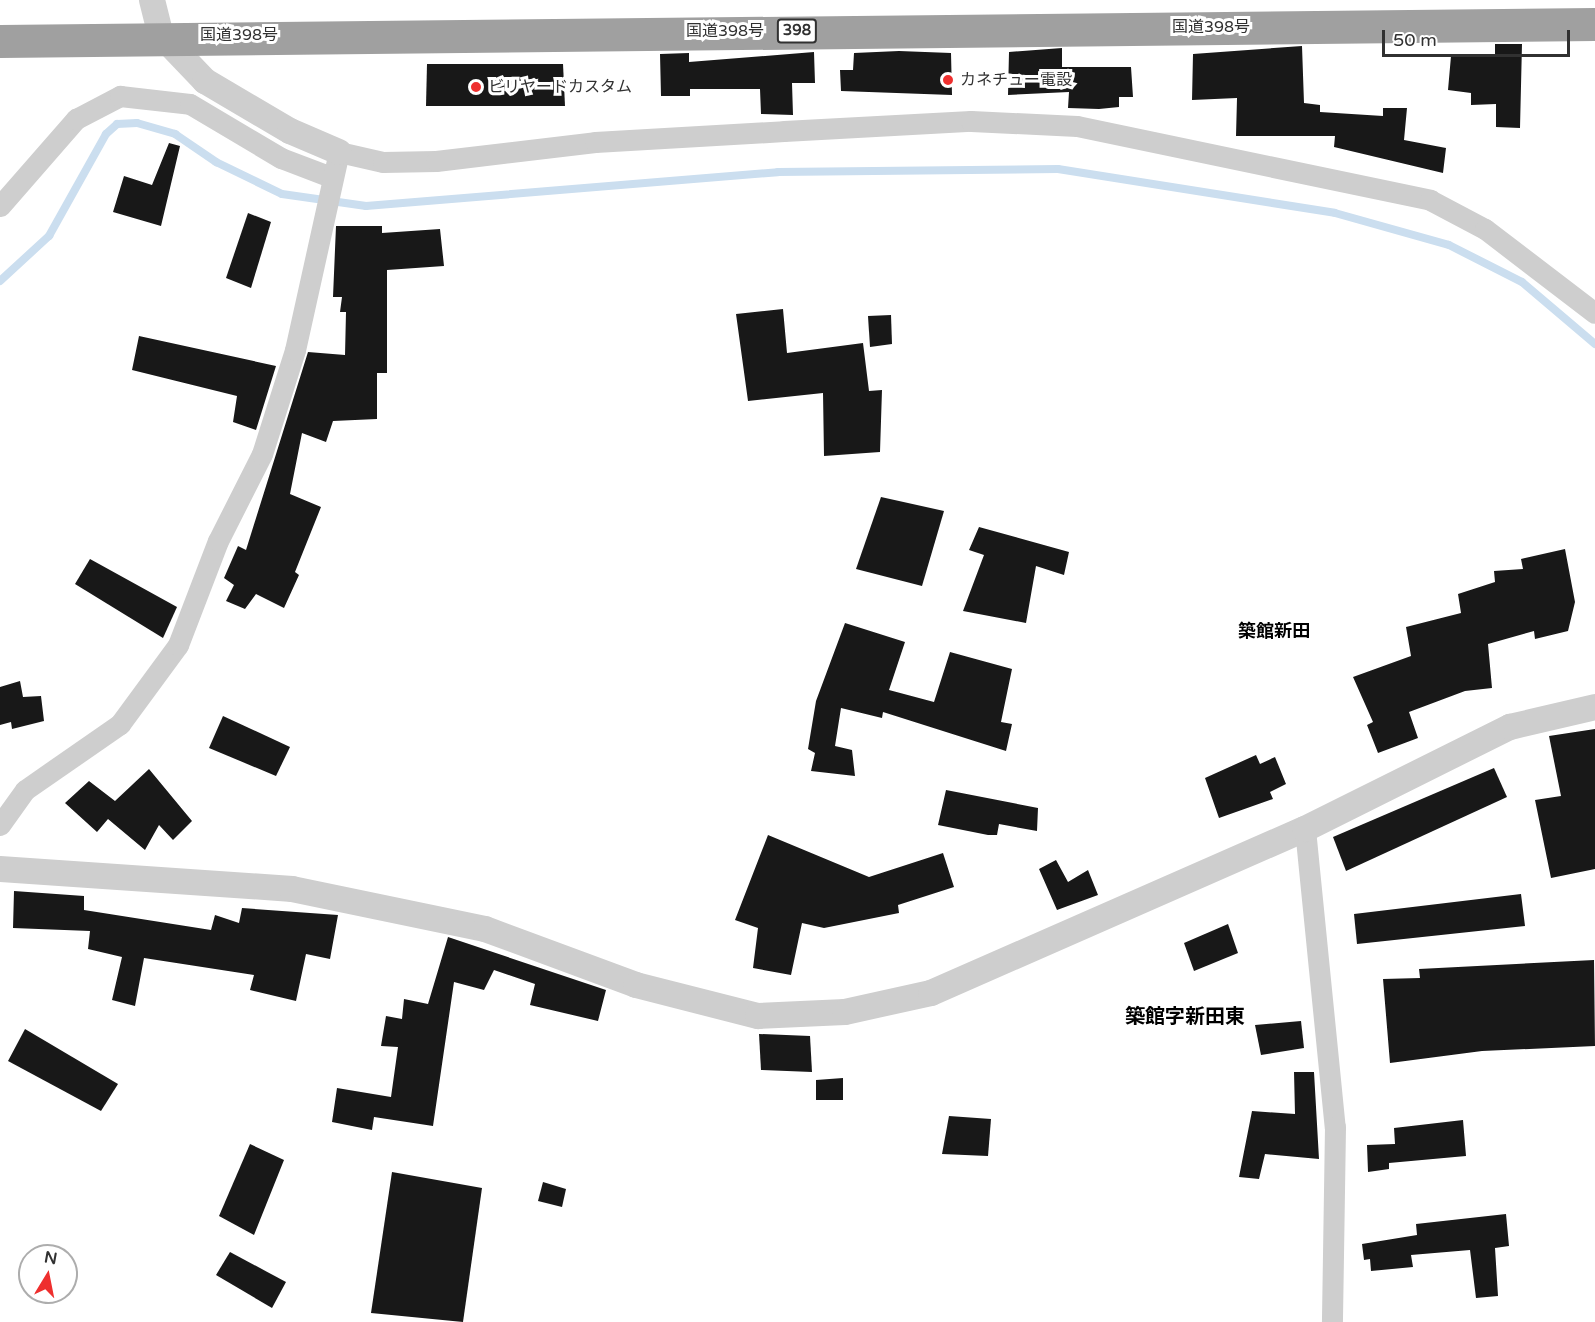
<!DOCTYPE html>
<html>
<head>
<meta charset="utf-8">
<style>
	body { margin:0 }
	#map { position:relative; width:1595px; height:1322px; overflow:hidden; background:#fff; font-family:"Varela Round","Noto Sans JP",sans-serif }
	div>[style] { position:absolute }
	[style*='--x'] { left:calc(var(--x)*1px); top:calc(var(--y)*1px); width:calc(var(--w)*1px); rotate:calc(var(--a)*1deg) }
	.stream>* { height:8px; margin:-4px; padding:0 4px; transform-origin:4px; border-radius:4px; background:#cbdeef }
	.building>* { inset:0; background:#181818 }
	.minor>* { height:21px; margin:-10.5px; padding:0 10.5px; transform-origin:10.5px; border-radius:10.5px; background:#cecece }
	.tertiary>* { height:26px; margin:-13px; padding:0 13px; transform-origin:13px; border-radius:13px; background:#cecece }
	.trunk>* { height:33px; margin:-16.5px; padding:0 16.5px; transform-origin:16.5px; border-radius:16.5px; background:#a0a0a0 }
	.dots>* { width:16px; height:16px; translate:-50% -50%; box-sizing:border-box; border:3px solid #fff; border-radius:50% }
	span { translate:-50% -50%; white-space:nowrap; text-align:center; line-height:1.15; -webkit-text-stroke:6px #fff; paint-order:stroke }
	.shield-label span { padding:2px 4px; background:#fff; border:2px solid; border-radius:4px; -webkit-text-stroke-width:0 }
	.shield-label { font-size:15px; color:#313131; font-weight:700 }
	.street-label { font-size:16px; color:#313131 }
	.poi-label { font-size:16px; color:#313131 }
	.left { translate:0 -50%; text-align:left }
	.neighbourhood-label { font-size:18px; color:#000; font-weight:700 }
	.quarter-label { font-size:20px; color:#000; font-weight:700 }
	.north { position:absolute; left:18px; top:1244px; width:60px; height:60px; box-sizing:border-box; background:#fff; border:2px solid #adadad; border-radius:50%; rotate:10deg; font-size:16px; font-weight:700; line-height:24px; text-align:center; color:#313131 }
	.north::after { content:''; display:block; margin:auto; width:21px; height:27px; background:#ee2f2e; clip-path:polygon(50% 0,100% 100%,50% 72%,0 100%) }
	.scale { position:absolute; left:1382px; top:30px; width:188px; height:27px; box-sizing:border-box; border:3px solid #313131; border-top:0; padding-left:8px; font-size:18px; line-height:21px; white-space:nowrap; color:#313131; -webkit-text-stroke:4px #fff; paint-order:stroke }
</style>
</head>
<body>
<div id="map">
	<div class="stream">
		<i style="--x:0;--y:281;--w:67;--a:-42.6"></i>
		<i style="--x:49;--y:236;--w:117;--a:-60.8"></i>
		<i style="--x:106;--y:134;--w:15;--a:-42"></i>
		<i style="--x:117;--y:124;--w:20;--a:-3"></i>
		<i style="--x:137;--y:123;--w:40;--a:16"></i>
		<i style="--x:175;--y:134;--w:50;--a:34.3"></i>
		<i style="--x:216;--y:162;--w:73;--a:25.9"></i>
		<i style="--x:282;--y:194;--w:85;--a:8.1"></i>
		<i style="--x:366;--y:206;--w:413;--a:-4.7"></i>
		<i style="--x:778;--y:172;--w:280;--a:-0.6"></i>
		<i style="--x:1058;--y:169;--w:280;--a:9"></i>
		<i style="--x:1335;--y:213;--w:118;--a:15.7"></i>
		<i style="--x:1449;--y:245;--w:82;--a:26.9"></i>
		<i style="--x:1522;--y:282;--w:96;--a:40.3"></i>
	</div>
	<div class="building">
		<i style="clip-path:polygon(1495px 44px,1522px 44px,1520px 128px,1496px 127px,1496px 104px,1471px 105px,1471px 93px,1448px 90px,1451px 56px,1495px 57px)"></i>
		<i style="clip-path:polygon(1302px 46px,1304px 103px,1320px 105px,1320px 112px,1383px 116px,1383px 108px,1407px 108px,1404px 140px,1446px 148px,1443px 173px,1334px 147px,1335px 136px,1236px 136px,1237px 98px,1192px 100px,1193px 54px)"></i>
		<i style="clip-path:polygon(1062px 48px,1062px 67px,1131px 67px,1133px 97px,1119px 97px,1119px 107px,1099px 109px,1068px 108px,1069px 92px,1008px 95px,1009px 52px)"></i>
		<i style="clip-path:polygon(899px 51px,951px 53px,952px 95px,841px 91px,840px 70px,853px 70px,854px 53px)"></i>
		<i style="clip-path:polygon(814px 52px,815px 83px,792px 83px,793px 115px,761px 114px,760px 89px,690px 89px,690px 96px,661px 96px,660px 54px,689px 53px,689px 62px)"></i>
		<i style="clip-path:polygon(427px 64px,563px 64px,565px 106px,426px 106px)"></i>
		<i style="clip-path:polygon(169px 143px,180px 146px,161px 226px,113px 212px,124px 176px,152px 185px)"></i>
		<i style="clip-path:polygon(248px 213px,271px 222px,251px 288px,226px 278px)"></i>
		<i style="clip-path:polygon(336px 226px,382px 226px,382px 233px,440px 229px,444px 266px,387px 270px,387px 373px,377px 373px,377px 419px,333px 421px,326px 442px,302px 433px,290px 494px,321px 507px,295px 572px,299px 575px,284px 608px,256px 594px,245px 609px,226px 601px,234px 585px,224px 578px,238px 546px,246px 550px,308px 352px,345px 355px,346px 312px,340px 312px,342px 297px,333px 297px)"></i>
		<i style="clip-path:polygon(783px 309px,787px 353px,863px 343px,869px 391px,882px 390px,880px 452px,824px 456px,823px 393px,748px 401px,736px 314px)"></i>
		<i style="clip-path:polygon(891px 315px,892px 344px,870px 347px,868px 316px)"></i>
		<i style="clip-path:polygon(139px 336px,276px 366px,256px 430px,233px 422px,237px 396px,132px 370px)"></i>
		<i style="clip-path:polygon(881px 497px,944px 511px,922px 586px,856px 569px)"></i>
		<i style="clip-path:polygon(979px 527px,1069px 552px,1064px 575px,1036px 566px,1026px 623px,963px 611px,984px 555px,969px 550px)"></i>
		<i style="clip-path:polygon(1565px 549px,1575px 602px,1568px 631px,1535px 639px,1534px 631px,1488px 644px,1492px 688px,1465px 691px,1409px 712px,1418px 738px,1378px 753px,1367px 725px,1373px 722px,1353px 677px,1411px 656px,1406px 627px,1461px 613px,1458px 594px,1495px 582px,1494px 571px,1523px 569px,1521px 559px)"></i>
		<i style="clip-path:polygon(90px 559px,177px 607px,163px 638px,75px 584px)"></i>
		<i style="clip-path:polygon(845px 623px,905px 642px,889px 690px,934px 702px,950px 652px,1012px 669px,1001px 722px,1012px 724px,1006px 751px,883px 712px,882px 718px,841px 708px,835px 746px,852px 750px,855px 776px,811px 771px,815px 753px,808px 749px,816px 701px)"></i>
		<i style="clip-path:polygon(20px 681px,23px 697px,41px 696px,44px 721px,12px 729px,11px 722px,0 725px,0 687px)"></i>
		<i style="clip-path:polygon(223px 716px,290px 747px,276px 776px,209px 748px)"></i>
		<i style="clip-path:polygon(1595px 729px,1595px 869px,1551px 878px,1535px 800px,1561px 796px,1549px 736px)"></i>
		<i style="clip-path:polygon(1256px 755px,1260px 764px,1275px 757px,1286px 784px,1270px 792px,1273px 799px,1219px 818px,1205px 778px)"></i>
		<i style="clip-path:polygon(1494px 768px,1507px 797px,1346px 871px,1333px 837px)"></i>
		<i style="clip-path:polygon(149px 769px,192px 821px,173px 840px,159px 825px,145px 850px,108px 819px,97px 832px,65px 803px,89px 781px,115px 801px)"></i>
		<i style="clip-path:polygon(946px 790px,1038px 808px,1037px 831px,999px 824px,997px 835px,988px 835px,938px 825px)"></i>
		<i style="clip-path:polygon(768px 835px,869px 877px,943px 853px,954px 887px,898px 905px,899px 913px,824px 928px,802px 923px,791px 975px,753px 968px,758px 928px,735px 920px)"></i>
		<i style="clip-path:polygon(1056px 860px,1068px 882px,1088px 870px,1098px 895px,1057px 910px,1039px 869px)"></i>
		<i style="clip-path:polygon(14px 891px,84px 896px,84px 910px,211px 930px,215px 915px,239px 923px,242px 908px,338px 915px,330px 959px,306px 954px,296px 1001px,250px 990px,254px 975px,144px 958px,135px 1006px,112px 1000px,122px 957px,88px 949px,90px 931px,13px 928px)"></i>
		<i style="clip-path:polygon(1521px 894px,1525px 926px,1357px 944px,1354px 914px)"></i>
		<i style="clip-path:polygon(1228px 924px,1238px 953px,1194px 971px,1184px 943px)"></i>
		<i style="clip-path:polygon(448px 937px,606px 990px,598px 1021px,530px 1005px,535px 984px,494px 970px,484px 990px,454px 982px,433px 1126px,374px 1117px,372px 1130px,332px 1122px,337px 1088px,391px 1097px,398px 1047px,381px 1046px,386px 1016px,402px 1019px,404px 999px,428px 1004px)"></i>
		<i style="clip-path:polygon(1594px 960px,1595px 1046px,1482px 1051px,1390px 1063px,1383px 979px,1420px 978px,1419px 969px)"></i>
		<i style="clip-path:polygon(1301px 1021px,1304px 1048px,1261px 1055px,1255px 1025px)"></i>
		<i style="clip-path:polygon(25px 1029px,118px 1084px,101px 1111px,8px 1061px)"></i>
		<i style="clip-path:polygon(759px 1034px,810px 1036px,812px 1072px,761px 1070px)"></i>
		<i style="clip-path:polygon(1294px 1072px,1314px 1072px,1319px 1159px,1265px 1154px,1259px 1179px,1239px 1177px,1252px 1111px,1295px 1114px)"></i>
		<i style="clip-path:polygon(843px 1078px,843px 1100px,816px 1100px,816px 1080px)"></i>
		<i style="clip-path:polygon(949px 1116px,991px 1119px,988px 1156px,942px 1154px)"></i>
		<i style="clip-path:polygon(1463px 1120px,1466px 1156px,1389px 1163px,1389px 1169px,1368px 1172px,1367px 1145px,1395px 1144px,1394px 1128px)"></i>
		<i style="clip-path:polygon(250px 1144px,284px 1160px,254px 1235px,219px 1216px)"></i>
		<i style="clip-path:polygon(392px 1172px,482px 1188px,463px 1322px,371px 1313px)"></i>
		<i style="clip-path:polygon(543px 1182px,566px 1189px,562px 1207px,538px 1201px)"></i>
		<i style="clip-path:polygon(1506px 1214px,1509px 1246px,1495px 1248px,1498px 1296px,1476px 1298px,1470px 1250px,1411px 1255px,1413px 1267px,1371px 1271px,1370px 1259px,1364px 1260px,1362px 1244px,1417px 1235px,1416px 1224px)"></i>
		<i style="clip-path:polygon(230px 1252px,286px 1282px,272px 1308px,216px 1275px)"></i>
	</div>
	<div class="minor">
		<i style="--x:0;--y:206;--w:116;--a:-48.9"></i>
		<i style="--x:76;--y:119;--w:50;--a:-27.6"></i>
		<i style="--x:120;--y:96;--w:70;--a:6.5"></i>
		<i style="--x:190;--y:104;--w:106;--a:30.7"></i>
		<i style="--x:281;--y:158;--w:53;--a:20.8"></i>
		<i style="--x:0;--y:825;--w:43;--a:-54.5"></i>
		<i style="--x:25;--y:790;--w:116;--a:-34.8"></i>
		<i style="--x:120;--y:724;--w:98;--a:-53.7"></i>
		<i style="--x:178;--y:645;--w:111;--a:-69"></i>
		<i style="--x:218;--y:541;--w:97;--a:-63.2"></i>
		<i style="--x:262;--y:454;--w:109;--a:-72.4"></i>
		<i style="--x:295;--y:350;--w:203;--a:-77.5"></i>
		<i style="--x:339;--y:152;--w:45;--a:12.8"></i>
		<i style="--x:383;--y:162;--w:53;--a:-1.1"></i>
		<i style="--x:436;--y:161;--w:160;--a:-6.8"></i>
		<i style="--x:595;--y:142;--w:189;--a:-3.3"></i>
		<i style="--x:784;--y:131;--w:187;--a:-3.1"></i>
		<i style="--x:971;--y:121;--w:106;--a:2.7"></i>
		<i style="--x:1077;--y:126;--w:361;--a:11.8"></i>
		<i style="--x:1430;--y:200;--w:62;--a:27.8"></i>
		<i style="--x:1485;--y:229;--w:138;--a:37.4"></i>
		<i style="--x:1305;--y:829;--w:300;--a:84.3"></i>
		<i style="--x:1335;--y:1127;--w:195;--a:90.9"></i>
	</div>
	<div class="tertiary">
		<i style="--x:152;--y:0;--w:36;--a:76"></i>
		<i style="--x:161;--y:35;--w:64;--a:46.3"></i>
		<i style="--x:205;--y:81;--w:99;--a:30.5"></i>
		<i style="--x:290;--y:131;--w:53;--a:23.2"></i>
		<i style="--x:0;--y:869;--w:293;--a:3.9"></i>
		<i style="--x:292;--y:889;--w:197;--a:11.7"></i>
		<i style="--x:485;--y:929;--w:161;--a:20.3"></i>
		<i style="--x:636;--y:985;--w:126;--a:14.3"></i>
		<i style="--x:758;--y:1016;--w:87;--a:-2.6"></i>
		<i style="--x:845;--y:1012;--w:88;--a:-12.5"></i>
		<i style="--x:931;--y:993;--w:408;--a:-23.7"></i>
		<i style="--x:1305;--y:829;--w:229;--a:-26.5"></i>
		<i style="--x:1510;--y:727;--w:87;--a:-13.2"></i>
	</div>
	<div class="trunk">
		<i style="--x:0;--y:41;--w:1595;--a:-0.61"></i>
	</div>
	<div class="dots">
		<i style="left:948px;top:80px;background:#ee2f2e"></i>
		<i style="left:476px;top:87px;background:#ee2f2e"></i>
	</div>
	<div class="shield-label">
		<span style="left:797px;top:31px">398</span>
	</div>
	<div class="street-label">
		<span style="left:1211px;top:27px">国道398号</span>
		<span style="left:725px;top:31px">国道398号</span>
		<span style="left:239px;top:35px">国道398号</span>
	</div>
	<div class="poi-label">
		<span class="left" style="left:960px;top:80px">カネチュー電設</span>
		<span class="left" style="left:488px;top:87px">ビリヤードカスタム</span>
	</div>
	<div class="neighbourhood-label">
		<span style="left:1274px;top:631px">築館新田</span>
	</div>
	<div class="quarter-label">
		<span style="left:1185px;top:1017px">築館字新田東</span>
	</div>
	<div class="north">N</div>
	<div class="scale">50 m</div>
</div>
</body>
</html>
